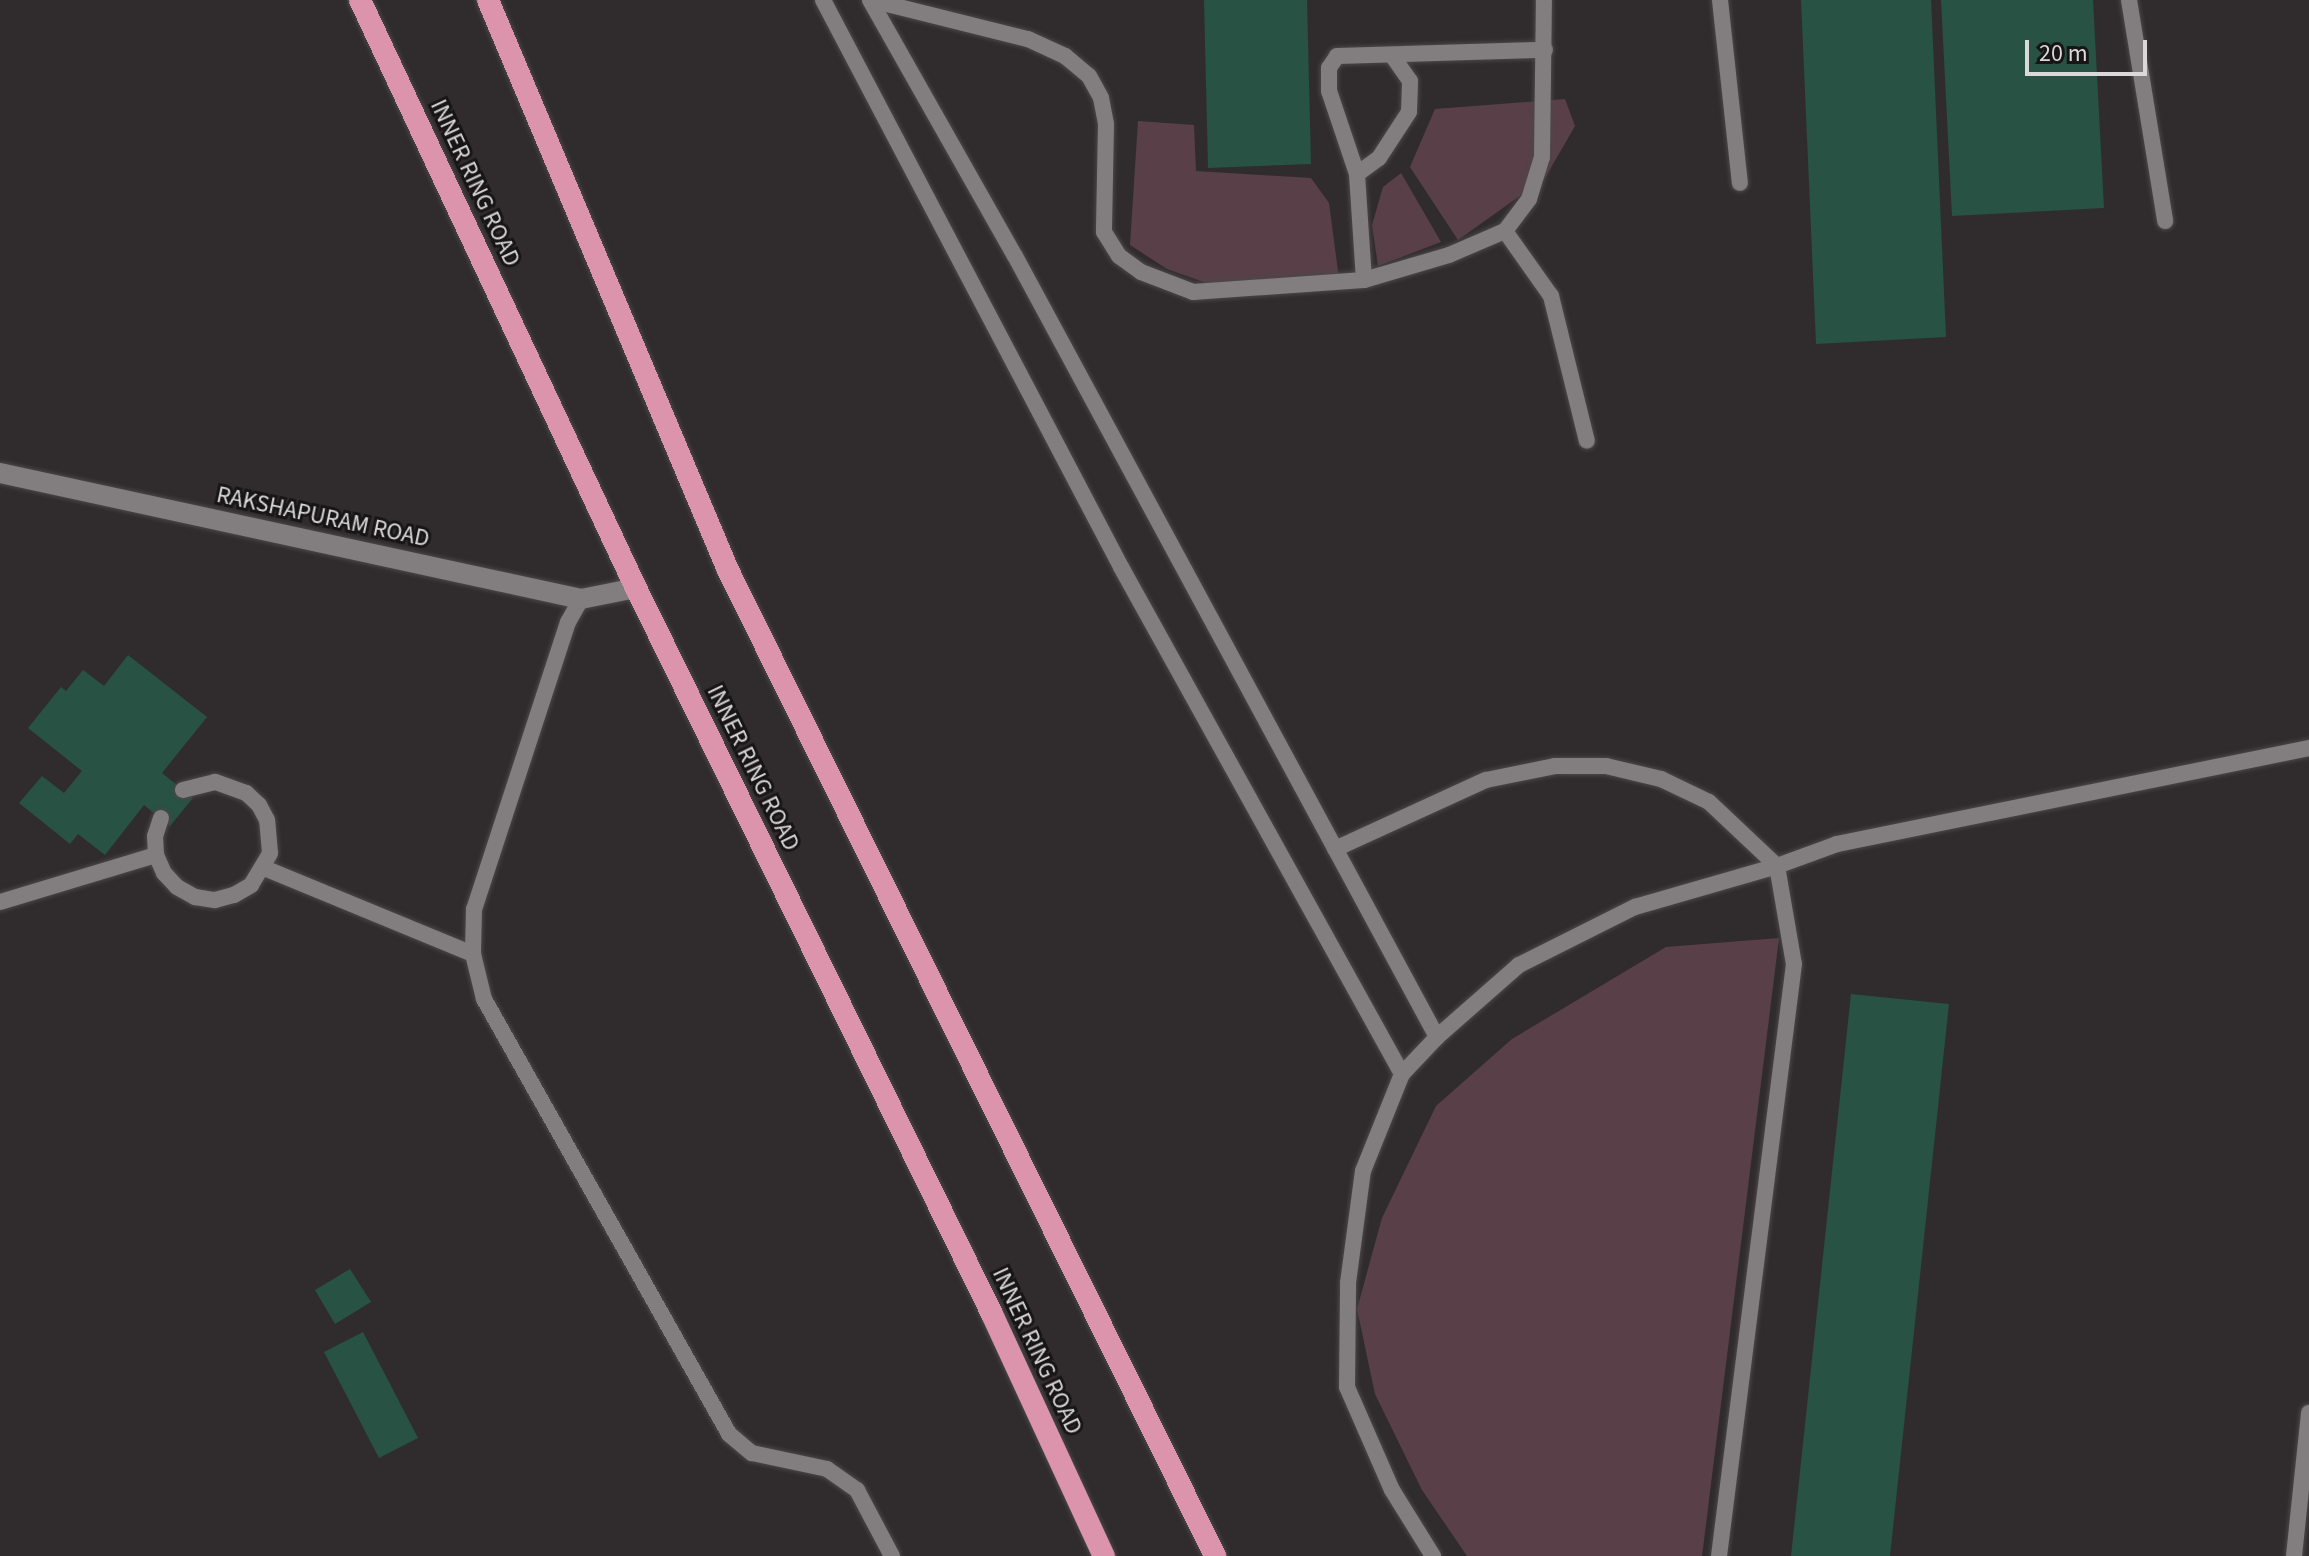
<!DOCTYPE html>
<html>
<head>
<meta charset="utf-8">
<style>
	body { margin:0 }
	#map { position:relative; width:2309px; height:1556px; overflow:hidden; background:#302c2d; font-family:"Source Sans 3",sans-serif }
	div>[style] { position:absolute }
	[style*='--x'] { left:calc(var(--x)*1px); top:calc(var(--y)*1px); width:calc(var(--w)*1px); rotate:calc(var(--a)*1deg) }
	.green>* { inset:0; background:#594048 }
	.building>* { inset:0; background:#275244 }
	.roads { filter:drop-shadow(0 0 2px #4b4749) drop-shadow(0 0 2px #4b4749) }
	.service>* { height:16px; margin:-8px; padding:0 8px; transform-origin:8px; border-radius:8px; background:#827d7f }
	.tertiary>* { height:20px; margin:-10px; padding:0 10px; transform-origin:10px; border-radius:10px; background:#827d7f }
	.trunk>* { height:22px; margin:-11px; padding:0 11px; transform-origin:11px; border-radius:11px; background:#db94ab }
	span { translate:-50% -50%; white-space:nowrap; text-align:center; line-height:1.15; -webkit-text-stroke:6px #171516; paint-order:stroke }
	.street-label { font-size:24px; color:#dbd8d9 }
	.scale { position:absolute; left:2025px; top:40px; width:122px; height:36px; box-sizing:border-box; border:4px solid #dbd8d9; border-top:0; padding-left:10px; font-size:24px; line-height:28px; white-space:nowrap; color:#dbd8d9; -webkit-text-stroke:6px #171516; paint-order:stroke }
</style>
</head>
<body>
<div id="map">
	<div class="green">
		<i style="clip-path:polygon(1565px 99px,1575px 126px,1545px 178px,1458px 240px,1410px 167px,1435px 109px)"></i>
		<i style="clip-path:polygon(1138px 121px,1194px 125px,1196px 171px,1311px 178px,1329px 203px,1339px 279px,1229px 291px,1167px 269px,1130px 245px)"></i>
		<i style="clip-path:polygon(1401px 173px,1441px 242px,1378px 266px,1372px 225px,1383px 187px)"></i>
		<i style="clip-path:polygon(1779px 938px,1702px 1556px,1467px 1556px,1422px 1490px,1375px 1394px,1357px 1309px,1382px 1218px,1436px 1106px,1512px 1039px,1666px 947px)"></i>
	</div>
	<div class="building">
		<i style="clip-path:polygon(1204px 0,1307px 0,1311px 164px,1208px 168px)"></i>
		<i style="clip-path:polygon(1801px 0,1931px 0,1946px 337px,1816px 344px)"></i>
		<i style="clip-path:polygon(1941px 0,2093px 0,2104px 208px,1952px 216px)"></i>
		<i style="clip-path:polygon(128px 655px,207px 717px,162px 773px,193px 798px,170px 826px,144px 805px,105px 855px,78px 834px,70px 844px,19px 803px,42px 776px,64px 793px,82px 771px,28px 728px,61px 687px,66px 691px,83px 670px,104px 686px)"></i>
		<i style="clip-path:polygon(1851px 994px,1949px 1004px,1890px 1556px,1791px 1556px)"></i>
		<i style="clip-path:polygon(350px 1269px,371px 1302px,335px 1324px,315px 1290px)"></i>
		<i style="clip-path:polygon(363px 1332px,418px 1438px,379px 1458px,324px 1352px)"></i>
	</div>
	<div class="roads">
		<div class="service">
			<i style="--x:823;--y:0;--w:641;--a:62.27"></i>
			<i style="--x:1121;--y:567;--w:580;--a:61"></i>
			<i style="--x:870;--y:0;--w:294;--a:60.5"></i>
			<i style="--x:1015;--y:256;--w:888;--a:61.62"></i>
			<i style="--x:871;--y:0;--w:162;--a:14"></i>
			<i style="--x:1028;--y:39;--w:41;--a:24.7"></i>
			<i style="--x:1065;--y:56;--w:31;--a:40"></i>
			<i style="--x:1089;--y:76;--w:25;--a:61"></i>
			<i style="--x:1101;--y:98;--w:26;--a:79"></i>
			<i style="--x:1106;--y:124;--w:108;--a:91.1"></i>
			<i style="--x:1104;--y:232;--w:28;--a:58"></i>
			<i style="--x:1119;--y:256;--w:27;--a:36"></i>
			<i style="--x:1141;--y:272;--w:56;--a:21"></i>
			<i style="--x:1193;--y:292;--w:171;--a:-4"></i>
			<i style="--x:1364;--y:280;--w:89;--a:-16.4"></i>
			<i style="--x:1449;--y:255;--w:61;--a:-23.2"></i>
			<i style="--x:1505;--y:231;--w:40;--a:-53"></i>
			<i style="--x:1529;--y:199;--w:44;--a:-72.8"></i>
			<i style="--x:1542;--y:157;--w:157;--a:-89.3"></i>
			<i style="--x:1720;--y:0;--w:184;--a:83.8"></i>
			<i style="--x:2129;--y:0;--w:224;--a:80.7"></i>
			<i style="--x:1357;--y:174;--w:27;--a:-36"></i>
			<i style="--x:1379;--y:158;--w:55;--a:-56.9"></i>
			<i style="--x:1409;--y:112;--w:31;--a:-88"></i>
			<i style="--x:1410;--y:81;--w:29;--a:-125"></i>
			<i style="--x:1505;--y:231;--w:80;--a:54.7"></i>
			<i style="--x:1551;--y:296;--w:149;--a:76.1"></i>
			<i style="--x:1364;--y:280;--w:106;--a:-93.8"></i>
			<i style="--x:1357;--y:174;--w:88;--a:-108.6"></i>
			<i style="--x:1329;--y:91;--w:23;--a:-90"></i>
			<i style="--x:1329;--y:68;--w:14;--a:-56"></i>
			<i style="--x:1337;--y:56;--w:208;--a:-1.7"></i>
			<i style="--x:581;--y:599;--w:26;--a:119"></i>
			<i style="--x:568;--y:622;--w:302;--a:108.1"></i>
			<i style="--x:474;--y:909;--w:45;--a:91.3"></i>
			<i style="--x:473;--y:954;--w:46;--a:76.3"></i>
			<i style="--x:484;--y:999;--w:499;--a:60.6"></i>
			<i style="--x:729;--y:1434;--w:30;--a:40"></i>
			<i style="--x:752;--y:1453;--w:77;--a:12"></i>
			<i style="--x:827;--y:1469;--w:37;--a:35"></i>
			<i style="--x:857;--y:1490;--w:75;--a:62.1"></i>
			<i style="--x:161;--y:818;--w:19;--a:108"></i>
			<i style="--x:155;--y:836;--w:19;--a:87"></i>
			<i style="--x:156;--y:855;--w:20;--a:66"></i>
			<i style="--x:164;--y:873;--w:19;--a:47"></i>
			<i style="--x:177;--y:887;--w:21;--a:29"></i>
			<i style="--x:195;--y:897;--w:20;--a:9"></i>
			<i style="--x:215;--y:900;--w:20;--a:-15"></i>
			<i style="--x:234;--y:895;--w:20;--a:-30"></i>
			<i style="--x:251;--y:885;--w:37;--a:-59"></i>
			<i style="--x:270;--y:853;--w:33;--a:-95"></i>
			<i style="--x:267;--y:820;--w:17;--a:-118"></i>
			<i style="--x:259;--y:805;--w:18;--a:-137"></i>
			<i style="--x:246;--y:793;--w:33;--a:-160"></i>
			<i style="--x:215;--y:782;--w:33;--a:166"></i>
			<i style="--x:1335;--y:849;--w:166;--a:-24.6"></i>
			<i style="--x:1486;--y:780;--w:70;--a:-11.5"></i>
			<i style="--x:1555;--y:766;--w:51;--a:0"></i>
			<i style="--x:1606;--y:766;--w:57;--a:13.3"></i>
			<i style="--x:1661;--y:779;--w:53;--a:25.6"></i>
			<i style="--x:1709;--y:802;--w:93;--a:43.3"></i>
			<i style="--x:1777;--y:866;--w:99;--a:80.2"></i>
			<i style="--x:1794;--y:964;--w:597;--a:97.22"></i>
			<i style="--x:264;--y:868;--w:226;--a:22.4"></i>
			<i style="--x:0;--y:902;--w:163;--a:-16.8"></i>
			<i style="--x:1433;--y:1556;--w:78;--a:-121.8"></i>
			<i style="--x:1392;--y:1490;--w:112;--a:-113.6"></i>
			<i style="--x:1347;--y:1387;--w:104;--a:-89.4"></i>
			<i style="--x:1348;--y:1283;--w:113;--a:-82.4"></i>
			<i style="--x:1363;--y:1171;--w:105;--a:-68.1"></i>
			<i style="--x:1402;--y:1074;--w:51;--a:-46.6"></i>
			<i style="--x:1437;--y:1037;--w:109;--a:-41.3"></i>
			<i style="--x:1519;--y:965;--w:130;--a:-26.6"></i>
			<i style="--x:1635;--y:907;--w:148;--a:-16.1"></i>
			<i style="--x:1777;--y:866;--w:64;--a:-20.1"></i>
			<i style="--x:1837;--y:844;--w:482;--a:-11.5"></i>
			<i style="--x:2294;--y:1556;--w:144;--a:-84"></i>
		</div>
		<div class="tertiary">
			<i style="--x:0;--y:473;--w:595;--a:12.24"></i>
			<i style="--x:581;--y:599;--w:56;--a:-11.3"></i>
		</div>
		<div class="trunk">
			<i style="--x:360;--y:0;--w:650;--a:64.86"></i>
			<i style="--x:636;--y:588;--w:809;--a:63.88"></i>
			<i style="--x:992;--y:1314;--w:267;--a:65.2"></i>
			<i style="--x:488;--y:0;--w:618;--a:67.17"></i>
			<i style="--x:728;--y:570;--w:1100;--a:63.71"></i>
		</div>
	</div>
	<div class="street-label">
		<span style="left:475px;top:183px;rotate:65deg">INNER RING ROAD</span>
		<span style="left:323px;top:517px;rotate:12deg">RAKSHAPURAM ROAD</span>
		<span style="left:753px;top:768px;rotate:64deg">INNER RING ROAD</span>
		<span style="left:1037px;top:1351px;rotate:65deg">INNER RING ROAD</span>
	</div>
	<div class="scale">20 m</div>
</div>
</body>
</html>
